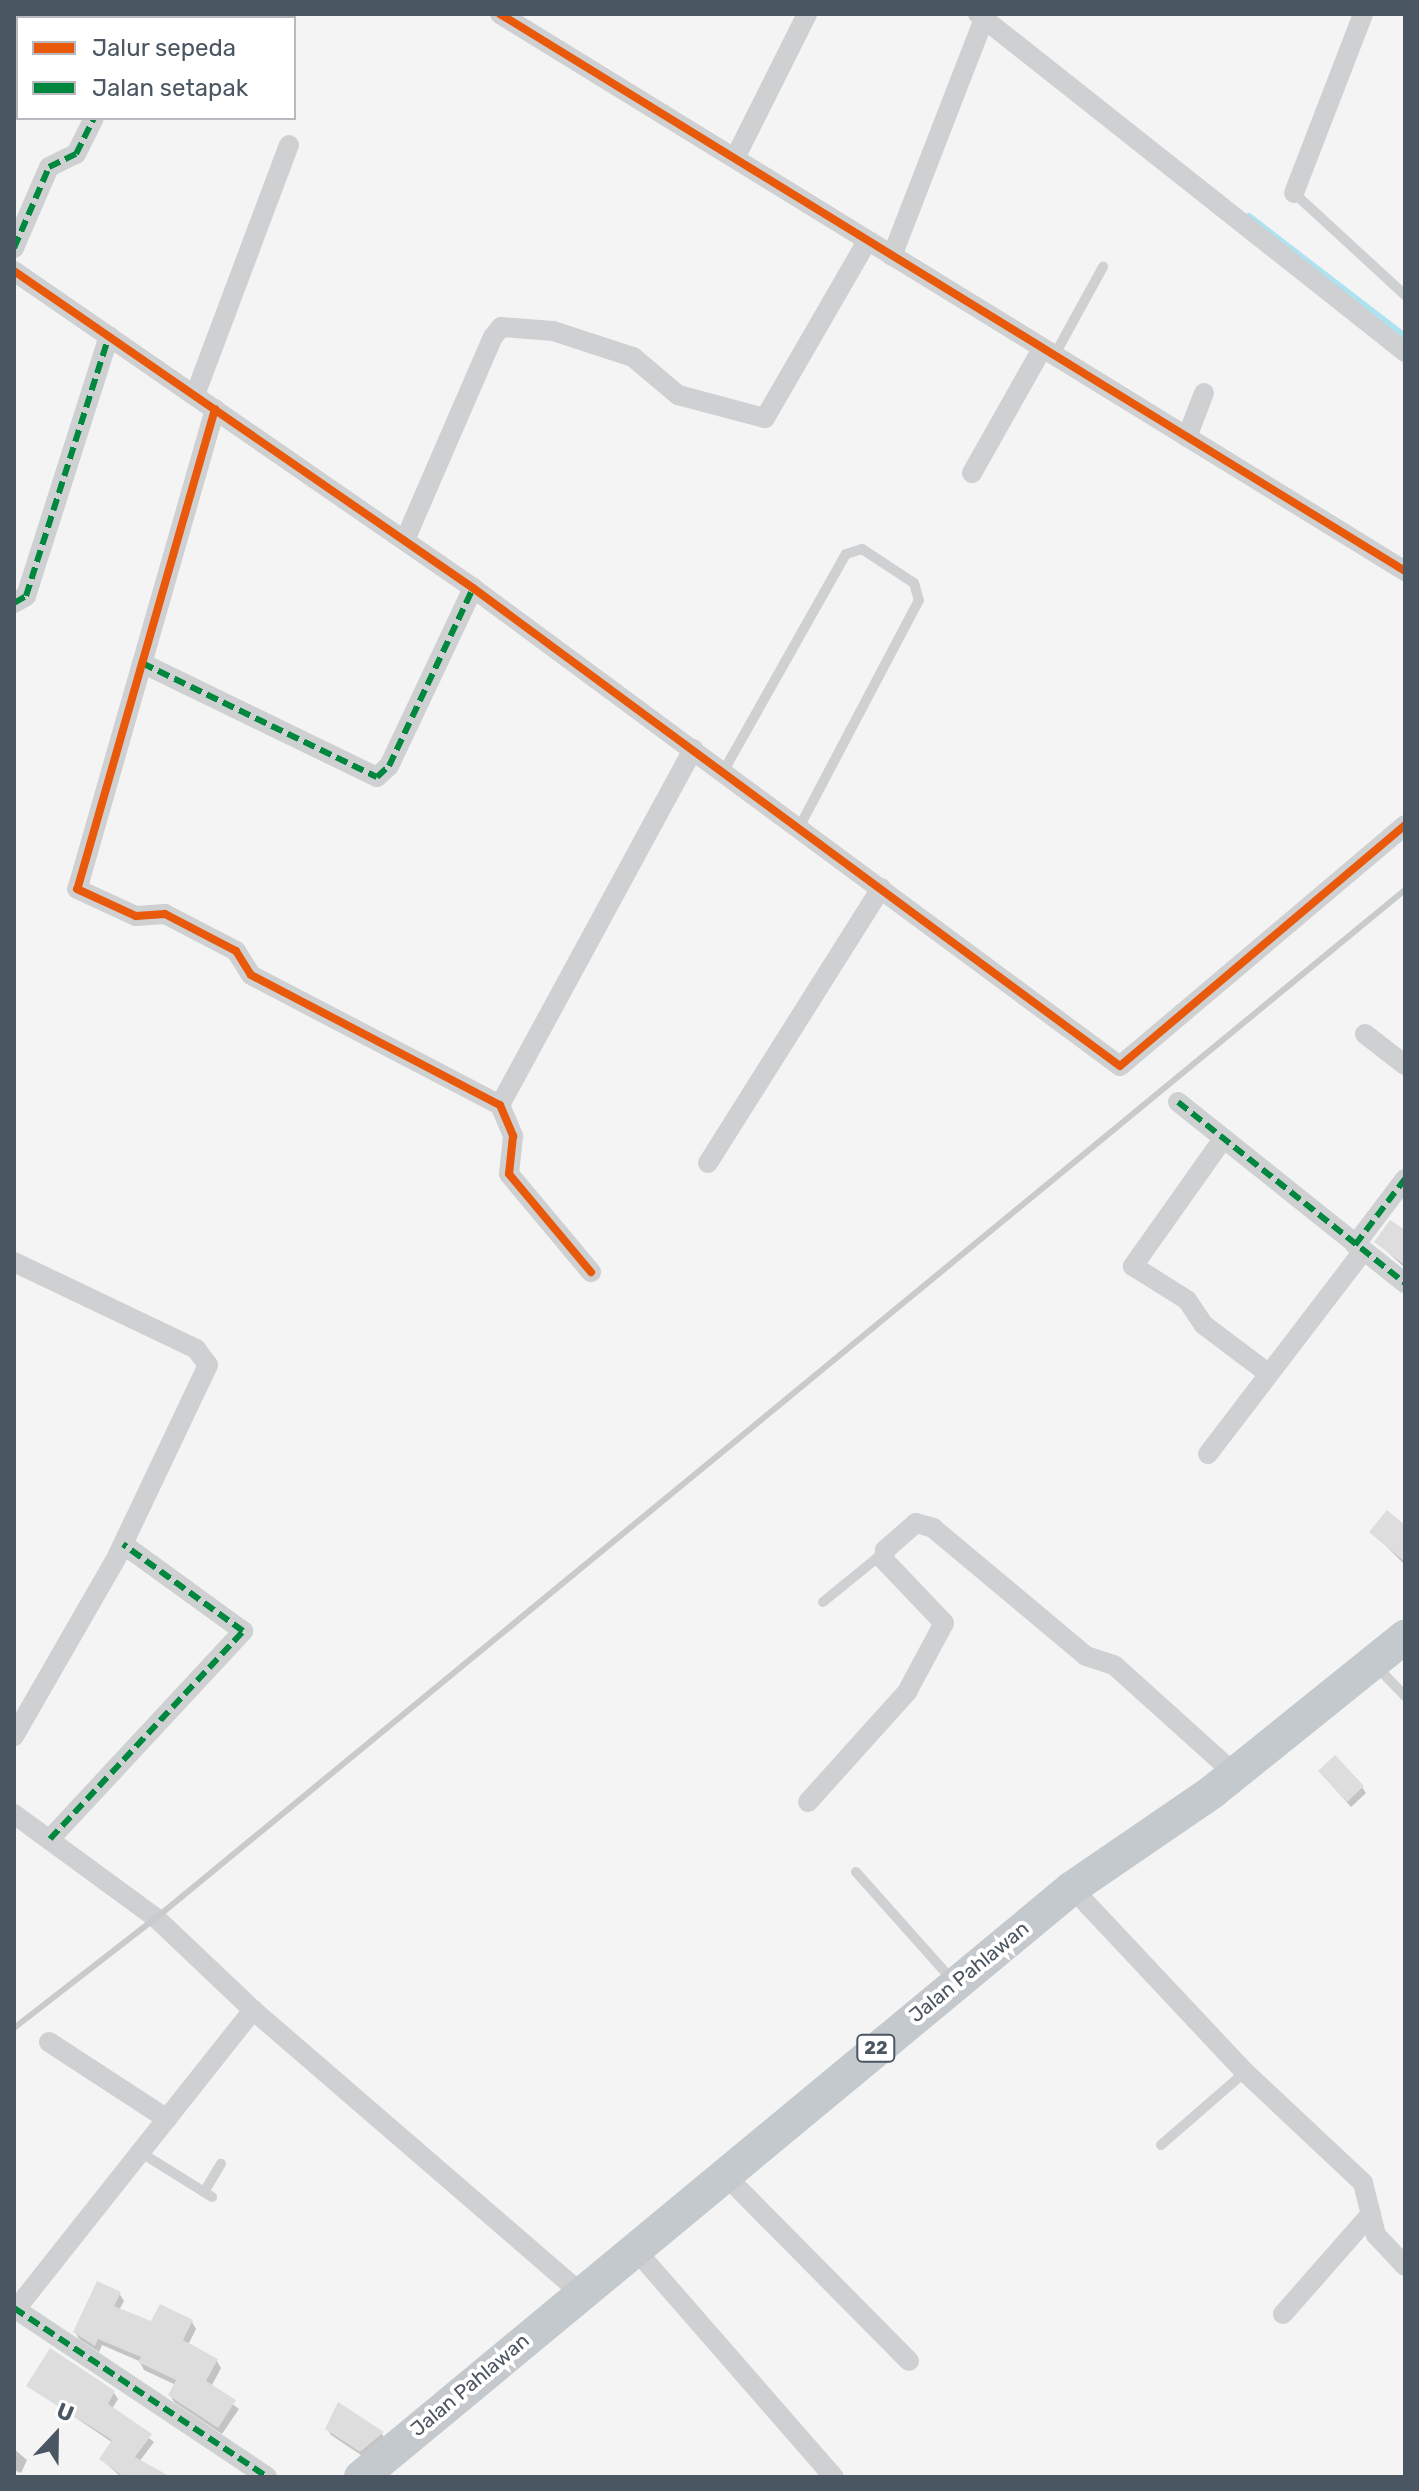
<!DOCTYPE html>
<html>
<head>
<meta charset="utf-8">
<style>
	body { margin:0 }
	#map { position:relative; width:1419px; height:2491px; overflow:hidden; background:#f4f4f4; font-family:Rubik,sans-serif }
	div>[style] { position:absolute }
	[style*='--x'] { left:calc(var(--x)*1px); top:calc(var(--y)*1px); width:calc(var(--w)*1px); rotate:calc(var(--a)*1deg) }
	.shadow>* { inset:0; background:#0003 }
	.stream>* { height:6px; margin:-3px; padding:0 3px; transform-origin:3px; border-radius:3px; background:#aee2f0 }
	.building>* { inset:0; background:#ddddde }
	.service>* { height:10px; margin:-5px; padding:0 5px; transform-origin:5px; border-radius:5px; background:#ced0d2 }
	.minor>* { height:20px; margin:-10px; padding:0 10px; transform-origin:10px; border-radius:10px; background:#ced0d2 }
	.trunk>* { height:34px; margin:-17px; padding:0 17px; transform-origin:17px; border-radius:17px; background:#c4c9cd }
	.rail>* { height:6px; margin:-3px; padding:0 3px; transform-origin:3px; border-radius:3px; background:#c9cacc }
	.quiet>* { height:6px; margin-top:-3px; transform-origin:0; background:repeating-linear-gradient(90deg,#00873e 0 12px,transparent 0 18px) }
	.cycleway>* { height:8px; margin:-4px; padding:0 4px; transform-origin:4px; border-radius:4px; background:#e8590c }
	span { translate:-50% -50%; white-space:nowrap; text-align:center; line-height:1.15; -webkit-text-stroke:8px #fff; paint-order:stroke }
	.shield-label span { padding:2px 6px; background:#fff; border:2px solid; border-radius:6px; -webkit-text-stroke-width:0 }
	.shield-label { font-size:18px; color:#4a5661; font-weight:700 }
	.street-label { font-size:20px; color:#4a5661 }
	.frame { position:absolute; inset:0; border:16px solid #4a5661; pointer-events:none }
	.legend { position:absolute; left:16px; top:16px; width:280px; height:104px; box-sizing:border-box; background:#fff; border:2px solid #b7bbc0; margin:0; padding:10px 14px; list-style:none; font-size:24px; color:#4a5661 }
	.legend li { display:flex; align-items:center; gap:16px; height:40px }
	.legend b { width:40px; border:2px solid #b7bbc0 }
	.north { position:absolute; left:16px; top:2395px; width:80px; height:80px; -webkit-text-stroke:6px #fff; paint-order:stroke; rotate:22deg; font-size:22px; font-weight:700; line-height:32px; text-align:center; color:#4a5661 }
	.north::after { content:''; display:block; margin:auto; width:28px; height:36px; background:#4a5661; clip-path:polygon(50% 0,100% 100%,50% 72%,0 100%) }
</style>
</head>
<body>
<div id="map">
	<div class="shadow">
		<i style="clip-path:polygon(1405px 1232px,1405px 1268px,1377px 1242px)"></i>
		<i style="clip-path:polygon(1405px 1527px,1405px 1565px,1372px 1532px)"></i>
		<i style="clip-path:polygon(1320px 1772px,1362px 1787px,1366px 1793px,1351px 1807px)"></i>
		<i style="clip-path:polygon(119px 2293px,124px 2301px,119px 2310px,152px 2324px,192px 2322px,196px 2329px,188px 2345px,217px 2361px,221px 2368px,211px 2387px,239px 2409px,222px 2434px,174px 2402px,170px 2395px,176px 2385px,144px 2370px,139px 2361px,102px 2345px,99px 2352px,79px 2339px,75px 2332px)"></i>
		<i style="clip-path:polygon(29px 2386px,114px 2393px,118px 2399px,112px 2409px,154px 2442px,139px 2462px,159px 2477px,121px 2477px,101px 2459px,113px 2443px)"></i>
		<i style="clip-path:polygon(339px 2405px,382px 2434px,386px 2440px,364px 2457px,331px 2435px,327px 2428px)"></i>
		<i style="clip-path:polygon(14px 2449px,27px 2460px,21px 2473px,14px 2470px)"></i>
	</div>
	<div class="stream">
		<i style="--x:1249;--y:216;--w:197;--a:37.6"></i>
	</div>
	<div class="building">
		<i style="clip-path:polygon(1390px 1220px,1405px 1230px,1405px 1265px,1374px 1242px)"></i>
		<i style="clip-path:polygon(1387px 1510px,1405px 1525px,1405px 1562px,1369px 1532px)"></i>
		<i style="clip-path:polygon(1335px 1755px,1364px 1786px,1347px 1802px,1318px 1771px)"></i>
		<i style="clip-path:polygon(97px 2281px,121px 2292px,114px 2306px,151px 2321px,160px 2304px,193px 2320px,183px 2340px,218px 2359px,206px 2381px,236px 2400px,218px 2428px,168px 2395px,176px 2380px,138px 2362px,141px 2357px,98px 2339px,95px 2346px,73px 2332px)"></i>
		<i style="clip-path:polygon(50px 2348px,115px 2391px,108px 2404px,152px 2434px,135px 2457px,171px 2477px,124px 2477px,99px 2459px,112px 2440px,26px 2386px)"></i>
		<i style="clip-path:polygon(338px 2402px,384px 2432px,360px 2452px,325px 2429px)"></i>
	</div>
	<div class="service">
		<i style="--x:1294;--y:193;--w:151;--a:42.6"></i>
		<i style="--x:1054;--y:356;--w:102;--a:-61.2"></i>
		<i style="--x:723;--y:772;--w:250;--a:-60.6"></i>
		<i style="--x:846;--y:554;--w:17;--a:-17"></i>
		<i style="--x:862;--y:549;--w:62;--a:33.2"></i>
		<i style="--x:914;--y:583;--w:18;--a:74"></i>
		<i style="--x:919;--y:600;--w:258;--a:117.8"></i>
		<i style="--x:823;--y:1602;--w:77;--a:-39.2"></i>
		<i style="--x:1377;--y:1667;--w:40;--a:46"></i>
		<i style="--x:856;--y:1872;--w:147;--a:48.3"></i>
		<i style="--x:1161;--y:2145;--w:111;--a:-41"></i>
		<i style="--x:140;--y:2152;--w:85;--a:32"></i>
		<i style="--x:204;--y:2192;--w:33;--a:-59"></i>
	</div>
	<div class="minor">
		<i style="--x:500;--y:14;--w:1063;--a:31.61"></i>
		<i style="--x:978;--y:14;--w:545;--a:38.36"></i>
		<i style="--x:735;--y:158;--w:161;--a:-63.4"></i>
		<i style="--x:1294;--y:193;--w:192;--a:-68.9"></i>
		<i style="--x:14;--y:248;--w:88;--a:-66.6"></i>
		<i style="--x:49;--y:167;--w:30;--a:-26"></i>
		<i style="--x:76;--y:154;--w:40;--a:-63.4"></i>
		<i style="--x:892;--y:256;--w:254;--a:-68.8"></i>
		<i style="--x:14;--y:271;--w:558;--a:34.63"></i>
		<i style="--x:473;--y:588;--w:804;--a:36.46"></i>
		<i style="--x:1120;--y:1066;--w:373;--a:-40.2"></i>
		<i style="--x:195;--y:395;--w:267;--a:-69.4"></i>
		<i style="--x:215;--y:409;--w:499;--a:106"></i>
		<i style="--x:77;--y:889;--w:65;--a:24.6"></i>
		<i style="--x:136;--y:916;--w:29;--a:-4"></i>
		<i style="--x:165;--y:914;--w:80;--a:27.5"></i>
		<i style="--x:236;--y:951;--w:28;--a:58"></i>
		<i style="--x:251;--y:975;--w:281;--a:27.6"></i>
		<i style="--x:500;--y:1105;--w:34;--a:67"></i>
		<i style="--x:513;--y:1136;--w:38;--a:96"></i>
		<i style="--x:509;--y:1174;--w:128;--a:50.1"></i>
		<i style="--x:1187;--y:437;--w:47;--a:-68.9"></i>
		<i style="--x:972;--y:473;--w:142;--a:-60.6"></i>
		<i style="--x:405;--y:540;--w:221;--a:-66.6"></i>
		<i style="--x:493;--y:337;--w:13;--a:-51"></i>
		<i style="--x:501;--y:327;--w:52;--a:4.4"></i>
		<i style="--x:553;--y:331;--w:84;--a:18"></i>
		<i style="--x:633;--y:357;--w:59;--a:40.2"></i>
		<i style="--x:678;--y:395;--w:90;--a:14.8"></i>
		<i style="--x:765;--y:418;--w:204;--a:-60"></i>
		<i style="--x:14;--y:603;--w:14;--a:-30"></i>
		<i style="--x:26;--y:596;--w:273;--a:-72.3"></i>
		<i style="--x:142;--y:663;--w:261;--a:25.9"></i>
		<i style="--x:377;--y:777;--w:16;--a:-43"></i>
		<i style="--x:389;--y:766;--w:197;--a:-64.7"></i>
		<i style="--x:1365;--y:1034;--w:51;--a:37.8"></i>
		<i style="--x:1178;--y:1102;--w:290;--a:38.6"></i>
		<i style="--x:500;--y:1105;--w:405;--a:-61.5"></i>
		<i style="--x:1223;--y:1139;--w:156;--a:125.3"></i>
		<i style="--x:1133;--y:1266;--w:64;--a:32.2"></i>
		<i style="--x:1187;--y:1300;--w:30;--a:56"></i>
		<i style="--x:1204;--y:1325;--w:81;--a:37"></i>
		<i style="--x:708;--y:1163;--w:325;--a:-57.8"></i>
		<i style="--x:1355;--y:1245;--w:83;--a:-52.9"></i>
		<i style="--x:14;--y:1262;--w:202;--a:25.5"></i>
		<i style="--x:196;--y:1349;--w:20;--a:53"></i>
		<i style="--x:208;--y:1365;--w:212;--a:115.4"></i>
		<i style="--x:117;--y:1557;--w:207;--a:119.9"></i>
		<i style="--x:1208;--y:1454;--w:255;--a:-52.6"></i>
		<i style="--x:808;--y:1802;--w:148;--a:-48"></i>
		<i style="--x:907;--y:1692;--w:78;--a:-61.8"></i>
		<i style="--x:944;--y:1623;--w:87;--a:-133.6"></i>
		<i style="--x:884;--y:1560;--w:10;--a:-84"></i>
		<i style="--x:885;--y:1550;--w:41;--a:-41.1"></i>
		<i style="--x:916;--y:1523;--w:18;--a:16"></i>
		<i style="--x:933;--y:1528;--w:199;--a:39.9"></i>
		<i style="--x:1086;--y:1656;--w:29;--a:18"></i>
		<i style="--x:1114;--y:1665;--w:163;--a:42"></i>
		<i style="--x:14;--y:1814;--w:176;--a:36.2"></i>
		<i style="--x:156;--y:1918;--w:134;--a:43.5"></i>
		<i style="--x:253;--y:2010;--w:432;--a:40.8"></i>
		<i style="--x:50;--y:1839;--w:284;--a:-47.1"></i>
		<i style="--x:243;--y:1631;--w:148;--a:-144.1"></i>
		<i style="--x:1072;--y:1888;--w:253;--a:46.8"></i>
		<i style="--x:1245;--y:2072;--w:162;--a:43.2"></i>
		<i style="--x:1363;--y:2183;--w:54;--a:76"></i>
		<i style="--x:1376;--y:2235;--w:42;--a:46.9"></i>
		<i style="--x:49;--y:2042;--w:141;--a:33.1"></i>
		<i style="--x:724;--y:2174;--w:263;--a:45.3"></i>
		<i style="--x:634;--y:2248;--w:304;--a:48.9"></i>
		<i style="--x:14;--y:2308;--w:304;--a:33.7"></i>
		<i style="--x:16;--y:2309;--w:382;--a:-51.6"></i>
		<i style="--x:1283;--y:2314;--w:133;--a:-48.7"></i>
	</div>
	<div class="trunk">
		<i style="--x:361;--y:2477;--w:923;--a:-39.64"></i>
		<i style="--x:1072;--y:1888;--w:170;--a:-34.4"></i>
		<i style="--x:1212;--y:1792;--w:248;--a:-38.8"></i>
	</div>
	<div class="rail">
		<i style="--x:14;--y:2028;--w:180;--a:-37.8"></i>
		<i style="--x:156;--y:1918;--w:1618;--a:-39.46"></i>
	</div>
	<div class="quiet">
		<i style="--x:14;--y:248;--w:88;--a:-66.6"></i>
		<i style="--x:49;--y:167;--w:30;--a:-26"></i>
		<i style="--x:76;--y:154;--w:40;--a:-63.4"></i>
		<i style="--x:14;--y:603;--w:14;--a:-30"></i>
		<i style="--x:26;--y:596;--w:273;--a:-72.3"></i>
		<i style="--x:142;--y:663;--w:261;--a:25.9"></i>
		<i style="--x:377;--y:777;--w:16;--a:-43"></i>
		<i style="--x:389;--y:766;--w:197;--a:-64.7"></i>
		<i style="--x:1178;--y:1102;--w:290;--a:38.6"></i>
		<i style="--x:1355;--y:1245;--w:83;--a:-52.9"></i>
		<i style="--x:50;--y:1839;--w:284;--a:-47.1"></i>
		<i style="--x:243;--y:1631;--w:148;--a:-144.1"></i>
		<i style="--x:14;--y:2308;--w:304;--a:33.7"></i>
	</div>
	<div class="cycleway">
		<i style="--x:500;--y:14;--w:1063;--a:31.61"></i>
		<i style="--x:14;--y:271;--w:558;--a:34.63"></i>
		<i style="--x:473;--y:588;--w:804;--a:36.46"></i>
		<i style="--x:1120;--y:1066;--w:373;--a:-40.2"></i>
		<i style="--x:215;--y:409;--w:499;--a:106"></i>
		<i style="--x:77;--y:889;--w:65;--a:24.6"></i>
		<i style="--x:136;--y:916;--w:29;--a:-4"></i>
		<i style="--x:165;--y:914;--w:80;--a:27.5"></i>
		<i style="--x:236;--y:951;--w:28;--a:58"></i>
		<i style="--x:251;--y:975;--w:281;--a:27.6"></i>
		<i style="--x:500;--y:1105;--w:34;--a:67"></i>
		<i style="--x:513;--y:1136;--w:38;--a:96"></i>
		<i style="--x:509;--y:1174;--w:128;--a:50.1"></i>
	</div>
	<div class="shield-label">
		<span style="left:876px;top:2048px">22</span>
	</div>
	<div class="street-label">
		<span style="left:969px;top:1972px;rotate:-39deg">Jalan Pahlawan</span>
		<span style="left:470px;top:2385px;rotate:-40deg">Jalan Pahlawan</span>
	</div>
	<div class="frame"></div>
	<ul class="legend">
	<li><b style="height:10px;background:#e8590c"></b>Jalur sepeda</li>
	<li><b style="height:10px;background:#00873e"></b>Jalan setapak</li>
	</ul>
	<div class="north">U</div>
</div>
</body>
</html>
